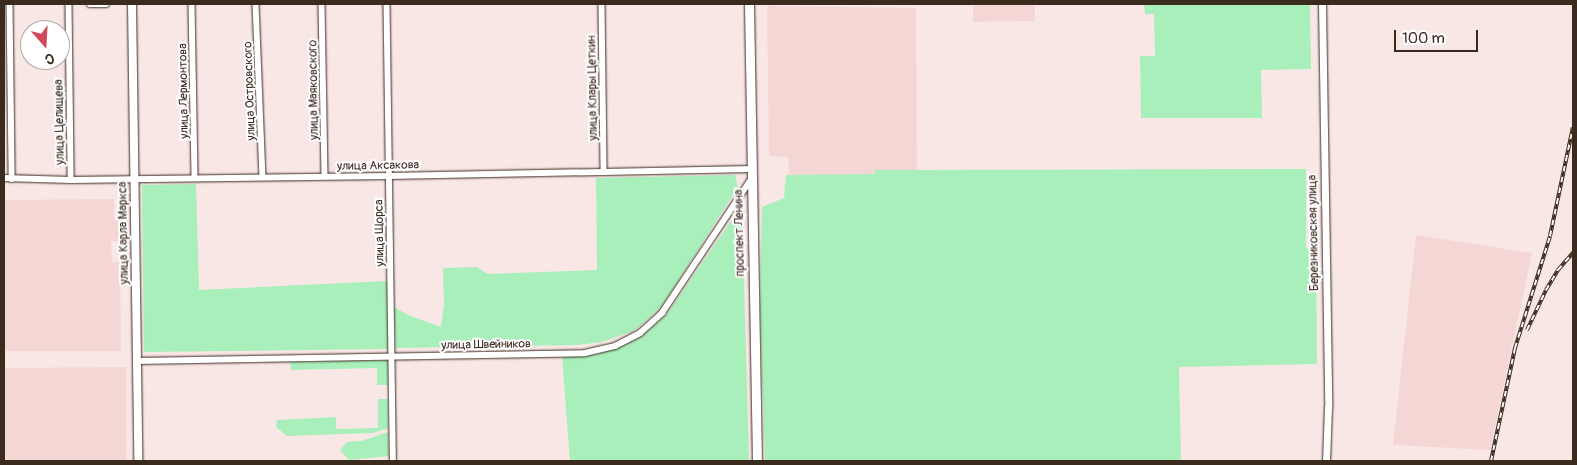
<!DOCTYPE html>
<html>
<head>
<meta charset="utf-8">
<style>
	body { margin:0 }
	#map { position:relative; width:1577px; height:465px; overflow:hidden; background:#f9e7e6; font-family:Pangolin,sans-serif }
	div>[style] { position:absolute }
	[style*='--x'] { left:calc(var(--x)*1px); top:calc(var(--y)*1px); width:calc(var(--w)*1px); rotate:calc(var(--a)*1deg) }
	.built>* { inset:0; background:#f4d6d5 }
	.green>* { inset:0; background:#a9efbb }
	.roads { filter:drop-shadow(0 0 1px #3b2a1e) drop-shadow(0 0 1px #3b2a1e) }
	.minor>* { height:5.5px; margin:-2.75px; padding:0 2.75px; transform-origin:2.75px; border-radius:2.75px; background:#fff }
	.tertiary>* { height:7px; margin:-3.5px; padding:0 3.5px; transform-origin:3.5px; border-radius:3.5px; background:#fff }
	.secondary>* { height:8px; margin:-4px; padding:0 4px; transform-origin:4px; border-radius:4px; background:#fff }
	.primary>* { height:9px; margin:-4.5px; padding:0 4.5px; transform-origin:4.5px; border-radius:4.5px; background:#fff }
	.rail>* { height:4px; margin-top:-2px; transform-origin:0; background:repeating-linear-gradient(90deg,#fff 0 5.5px,#3b2a1e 0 11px); box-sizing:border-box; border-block:1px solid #3b2a1e }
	span { translate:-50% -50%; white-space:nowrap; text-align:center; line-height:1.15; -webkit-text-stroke:4px #fff; paint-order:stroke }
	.street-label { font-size:12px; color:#3b2a1e }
	.frame { position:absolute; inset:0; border:5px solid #3b2a1e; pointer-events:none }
	.north { position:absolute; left:20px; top:20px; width:50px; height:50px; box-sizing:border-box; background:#fff; border:1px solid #b1aaa5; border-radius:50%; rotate:161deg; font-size:14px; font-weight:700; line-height:20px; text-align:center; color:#3b2a1e }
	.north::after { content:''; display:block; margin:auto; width:18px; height:22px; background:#d1495b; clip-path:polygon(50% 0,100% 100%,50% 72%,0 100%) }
	.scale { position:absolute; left:1394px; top:30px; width:84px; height:22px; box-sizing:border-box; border:2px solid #3b2a1e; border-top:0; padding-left:6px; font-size:15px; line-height:18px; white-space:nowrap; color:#3b2a1e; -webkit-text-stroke:4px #fff; paint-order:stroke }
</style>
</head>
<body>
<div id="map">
	<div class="built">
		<i style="clip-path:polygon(973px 4px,1035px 4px,1035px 21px,973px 22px)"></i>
		<i style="clip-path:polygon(767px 6px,916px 8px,917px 175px,789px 177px,788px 157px,769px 156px)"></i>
		<i style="clip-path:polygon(114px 199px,114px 220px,120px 220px,120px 241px,111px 241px,112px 262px,120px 262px,121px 351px,4px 351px,4px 200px)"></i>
		<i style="clip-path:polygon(1416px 235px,1532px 253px,1490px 450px,1393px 445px)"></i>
		<i style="clip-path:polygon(126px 367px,126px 461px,4px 461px,4px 368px)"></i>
	</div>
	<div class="green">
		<i style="clip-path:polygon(1144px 4px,1310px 4px,1311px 69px,1261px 70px,1262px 118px,1141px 118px,1140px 56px,1155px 56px,1154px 14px,1145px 14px)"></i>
		<i style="clip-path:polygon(1306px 169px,1306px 248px,1316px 252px,1317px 364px,1179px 367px,1181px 459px,1179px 461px,765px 461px,760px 308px,762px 207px,784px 198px,786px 175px,875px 174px,875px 170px,916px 170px)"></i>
		<i style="clip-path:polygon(735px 175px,738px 187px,671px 292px,660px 308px,634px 331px,602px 342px,578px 345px,396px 348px,394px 307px,408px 315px,441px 327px,444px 304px,443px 268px,477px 267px,488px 274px,597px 270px,596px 178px)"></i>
		<i style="clip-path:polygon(196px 184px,199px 290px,387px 281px,389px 349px,144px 352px,142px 185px)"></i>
		<i style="clip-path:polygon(742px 205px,749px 461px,570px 461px,562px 357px,598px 354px,627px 344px,649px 330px,667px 314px)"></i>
		<i style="clip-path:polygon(388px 360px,388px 385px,377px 385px,377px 368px,291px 370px,290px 362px)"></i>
		<i style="clip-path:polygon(378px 399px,388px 399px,388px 428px,373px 433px,287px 436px,276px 427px,277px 420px,336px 417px,336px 429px,378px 428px)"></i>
		<i style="clip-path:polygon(388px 432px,389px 456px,349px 460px,340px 450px,347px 442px,361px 441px)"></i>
	</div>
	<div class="roads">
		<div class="minor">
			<i style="--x:10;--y:4;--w:175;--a:89.3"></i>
			<i style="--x:69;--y:4;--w:176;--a:89.3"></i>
			<i style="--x:90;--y:4;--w:16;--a:0"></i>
			<i style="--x:192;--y:4;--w:174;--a:89"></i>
			<i style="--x:256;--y:4;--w:173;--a:87.7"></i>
			<i style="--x:322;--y:4;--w:172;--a:89"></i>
			<i style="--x:387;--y:4;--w:457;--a:89.2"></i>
			<i style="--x:602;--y:4;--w:168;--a:89.3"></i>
			<i style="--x:4;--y:178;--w:67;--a:1.7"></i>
			<i style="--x:71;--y:180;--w:318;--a:-0.7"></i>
			<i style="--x:389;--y:176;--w:363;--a:-1.1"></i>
			<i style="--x:137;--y:361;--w:448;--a:-1"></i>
			<i style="--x:585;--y:353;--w:31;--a:-13"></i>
			<i style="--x:615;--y:346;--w:28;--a:-27"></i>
			<i style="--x:640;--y:333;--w:30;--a:-42"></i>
			<i style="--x:662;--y:313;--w:162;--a:-56.3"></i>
		</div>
		<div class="tertiary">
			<i style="--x:1322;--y:4;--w:403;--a:89.1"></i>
			<i style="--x:1328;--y:407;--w:54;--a:92.1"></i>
		</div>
		<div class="secondary">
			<i style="--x:132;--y:4;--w:457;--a:89.2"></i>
		</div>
		<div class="primary">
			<i style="--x:749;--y:4;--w:457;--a:89"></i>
		</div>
	</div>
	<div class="rail">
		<i style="--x:1527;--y:330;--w:44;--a:-64.6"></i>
		<i style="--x:1546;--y:290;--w:23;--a:-59"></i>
		<i style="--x:1558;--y:270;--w:23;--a:-49"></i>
		<i style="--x:1491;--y:461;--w:116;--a:-78"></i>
		<i style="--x:1515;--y:348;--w:117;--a:-72.6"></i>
		<i style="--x:1550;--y:236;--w:111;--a:-78.1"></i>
	</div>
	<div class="street-label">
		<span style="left:593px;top:88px;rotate:-91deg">улица Клары Цеткин</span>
		<span style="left:314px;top:90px;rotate:-91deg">улица Маяковского</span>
		<span style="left:184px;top:91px;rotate:-91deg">улица Лермонтова</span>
		<span style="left:250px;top:91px;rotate:-92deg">улица Островского</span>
		<span style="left:60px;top:122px;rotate:-91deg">улица Целищева</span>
		<span style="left:378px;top:166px;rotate:-1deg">улица Аксакова</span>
		<span style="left:124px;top:233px;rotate:-91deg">улица Карла Маркса</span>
		<span style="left:380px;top:233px;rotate:-91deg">улица Щорса</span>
		<span style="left:740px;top:233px;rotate:-91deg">проспект Ленина</span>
		<span style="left:1314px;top:233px;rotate:-91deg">Березниковская улица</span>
		<span style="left:486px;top:345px;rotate:-1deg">улица Швейников</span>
	</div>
	<div class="frame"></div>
	<div class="north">С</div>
	<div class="scale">100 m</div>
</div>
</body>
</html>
